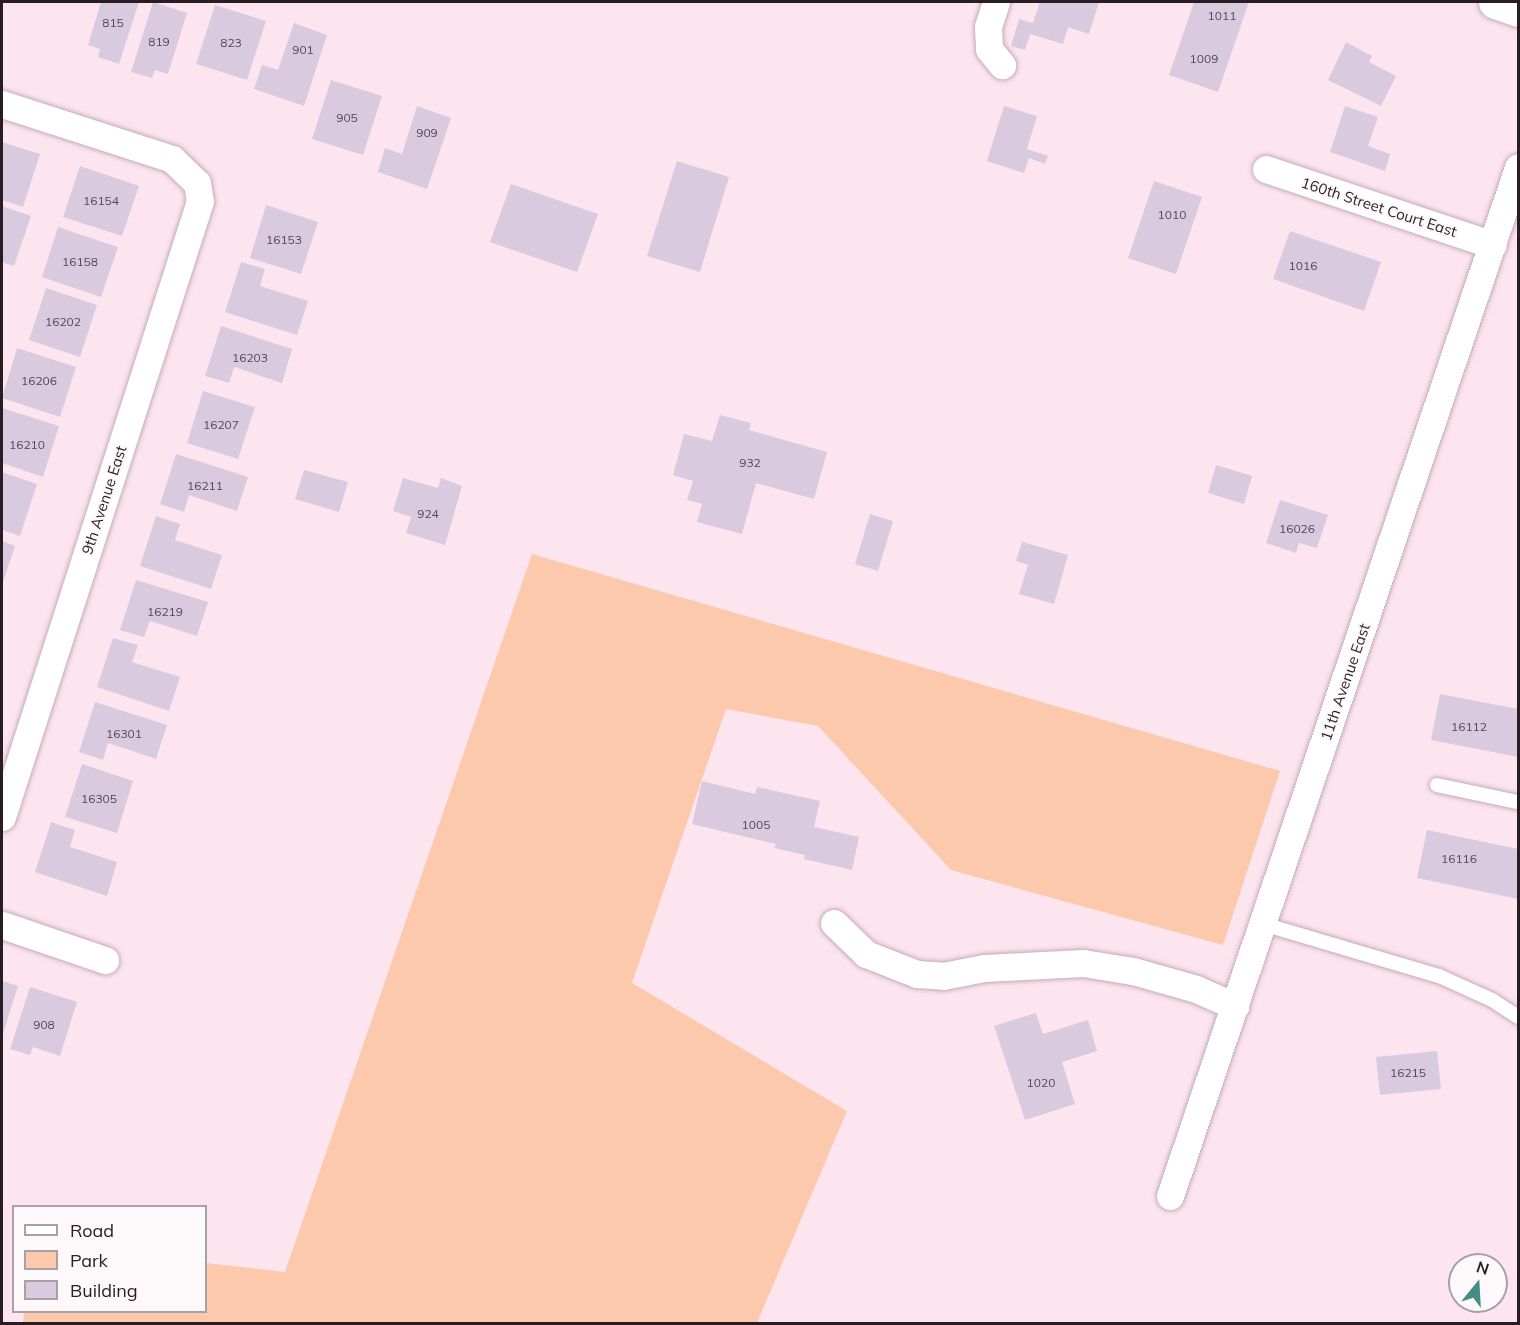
<!DOCTYPE html>
<html>
<head>
<meta charset="utf-8">
<style>
	body { margin:0 }
	#map { position:relative; width:1520px; height:1325px; overflow:hidden; background:#fce5ef; font-family:Mulish,sans-serif }
	div>[style] { position:absolute }
	[style*='--x'] { left:calc(var(--x)*1px); top:calc(var(--y)*1px); width:calc(var(--w)*1px); rotate:calc(var(--a)*1deg) }
	.green>* { inset:0; background:#fcc9ac }
	.building>* { inset:0; background:#dacae0 }
	.roads { filter:drop-shadow(0 0 2px #c5abb7) drop-shadow(0 0 2px #c5abb7) }
	.lane>* { height:14px; margin:-7px; padding:0 7px; transform-origin:7px; border-radius:7px; background:#fff }
	.street>* { height:27px; margin:-13.5px; padding:0 13.5px; transform-origin:13.5px; border-radius:13.5px; background:#fff }
	.secondary>* { height:33px; margin:-16.5px; padding:0 16.5px; transform-origin:16.5px; border-radius:16.5px; background:#fff }
	span { translate:-50% -50%; white-space:nowrap; text-align:center; line-height:1.15; -webkit-text-stroke:5px #fdf8fa; paint-order:stroke }
	.number-label { font-size:12px; color:#544852 }
	.number-label span { -webkit-text-stroke-width:0 }
	.street-label { font-size:15px; color:#271d22 }
	.frame { position:absolute; inset:0; border:3px solid #271d22; pointer-events:none }
	.legend { position:absolute; left:12px; top:1205px; width:195px; height:108px; box-sizing:border-box; background:#fdf8fa; border:2px solid #a7a0a4; margin:0; padding:8px 10px; list-style:none; font-size:18px; color:#271d22 }
	.legend li { display:flex; align-items:center; gap:12px; height:30px }
	.legend b { width:30px; border:2px solid #a7a0a4 }
	.north { position:absolute; left:1448px; top:1253px; width:60px; height:60px; box-sizing:border-box; background:#fdf8fa; border:2px solid #a7a0a4; border-radius:50%; rotate:18deg; font-size:16px; font-weight:700; line-height:24px; text-align:center; color:#271d22 }
	.north::after { content:''; display:block; margin:auto; width:21px; height:27px; background:#458c87; clip-path:polygon(50% 0,100% 100%,50% 72%,0 100%) }
</style>
</head>
<body>
<div id="map">
	<div class="green">
		<i style="clip-path:polygon(532px 554px,1280px 771px,1223px 945px,951px 870px,818px 726px,726px 709px,632px 983px,847px 1111px,757px 1323px,23px 1323px,24px 1312px,206px 1312px,206px 1263px,285px 1272px)"></i>
	</div>
	<div class="building">
		<i style="clip-path:polygon(101px 2px,139px 2px,119px 64px,98px 57px,100px 49px,88px 45px)"></i>
		<i style="clip-path:polygon(153px 2px,187px 13px,168px 74px,155px 70px,152px 78px,131px 72px)"></i>
		<i style="clip-path:polygon(1040px 2px,1099px 2px,1089px 34px,1068px 27px,1063px 44px,1030px 34px,1025px 50px,1011px 46px,1019px 19px,1033px 23px)"></i>
		<i style="clip-path:polygon(1194px 2px,1249px 2px,1218px 92px,1169px 75px)"></i>
		<i style="clip-path:polygon(215px 5px,266px 21px,247px 80px,196px 64px)"></i>
		<i style="clip-path:polygon(294px 23px,327px 35px,304px 106px,254px 89px,262px 65px,278px 70px)"></i>
		<i style="clip-path:polygon(1346px 42px,1372px 56px,1369px 62px,1396px 76px,1381px 106px,1328px 80px)"></i>
		<i style="clip-path:polygon(331px 80px,382px 96px,363px 155px,312px 139px)"></i>
		<i style="clip-path:polygon(417px 106px,451px 118px,427px 189px,378px 172px,385px 148px,402px 154px)"></i>
		<i style="clip-path:polygon(1004px 106px,1037px 116px,1027px 149px,1048px 156px,1045px 164px,1029px 158px,1024px 173px,987px 161px)"></i>
		<i style="clip-path:polygon(1345px 106px,1378px 117px,1368px 146px,1390px 154px,1385px 171px,1330px 152px)"></i>
		<i style="clip-path:polygon(2px 142px,40px 154px,23px 207px,2px 200px)"></i>
		<i style="clip-path:polygon(677px 161px,729px 177px,700px 272px,647px 256px)"></i>
		<i style="clip-path:polygon(80px 166px,139px 186px,122px 236px,63px 217px)"></i>
		<i style="clip-path:polygon(1154px 181px,1202px 197px,1176px 274px,1128px 258px)"></i>
		<i style="clip-path:polygon(511px 184px,598px 214px,577px 272px,490px 242px)"></i>
		<i style="clip-path:polygon(266px 205px,318px 222px,301px 274px,250px 258px)"></i>
		<i style="clip-path:polygon(2px 206px,31px 216px,14px 266px,2px 262px)"></i>
		<i style="clip-path:polygon(58px 227px,118px 247px,101px 297px,42px 277px)"></i>
		<i style="clip-path:polygon(1290px 231px,1381px 262px,1364px 311px,1273px 279px)"></i>
		<i style="clip-path:polygon(241px 262px,265px 269px,260px 286px,308px 301px,297px 335px,225px 312px)"></i>
		<i style="clip-path:polygon(46px 288px,97px 305px,80px 357px,29px 340px)"></i>
		<i style="clip-path:polygon(221px 326px,292px 349px,282px 383px,234px 367px,229px 383px,205px 376px)"></i>
		<i style="clip-path:polygon(17px 348px,76px 367px,60px 417px,2px 398px)"></i>
		<i style="clip-path:polygon(203px 391px,255px 407px,238px 459px,187px 443px)"></i>
		<i style="clip-path:polygon(2px 408px,59px 426px,43px 477px,2px 463px)"></i>
		<i style="clip-path:polygon(720px 415px,751px 423px,749px 430px,827px 452px,814px 499px,756px 483px,742px 534px,697px 522px,702px 504px,687px 500px,693px 481px,673px 475px,684px 434px,712px 441px)"></i>
		<i style="clip-path:polygon(176px 454px,248px 477px,237px 511px,189px 495px,184px 512px,160px 504px)"></i>
		<i style="clip-path:polygon(1216px 465px,1252px 476px,1244px 504px,1208px 493px)"></i>
		<i style="clip-path:polygon(304px 470px,348px 482px,339px 512px,295px 499px)"></i>
		<i style="clip-path:polygon(2px 472px,37px 484px,20px 536px,2px 530px)"></i>
		<i style="clip-path:polygon(403px 478px,438px 488px,441px 478px,462px 486px,445px 545px,406px 533px,411px 517px,393px 511px)"></i>
		<i style="clip-path:polygon(1280px 500px,1328px 515px,1317px 548px,1299px 543px,1296px 553px,1266px 543px)"></i>
		<i style="clip-path:polygon(870px 514px,893px 521px,878px 571px,855px 564px)"></i>
		<i style="clip-path:polygon(156px 516px,180px 524px,175px 540px,222px 555px,211px 589px,140px 566px)"></i>
		<i style="clip-path:polygon(2px 541px,15px 546px,2px 585px)"></i>
		<i style="clip-path:polygon(1022px 542px,1068px 555px,1054px 604px,1019px 594px,1028px 565px,1016px 561px)"></i>
		<i style="clip-path:polygon(136px 580px,208px 602px,197px 636px,150px 621px,144px 637px,120px 630px)"></i>
		<i style="clip-path:polygon(113px 638px,138px 645px,132px 662px,180px 677px,169px 711px,97px 687px)"></i>
		<i style="clip-path:polygon(1440px 694px,1518px 709px,1518px 757px,1431px 740px)"></i>
		<i style="clip-path:polygon(95px 702px,167px 725px,156px 759px,108px 743px,103px 760px,79px 752px)"></i>
		<i style="clip-path:polygon(82px 764px,133px 781px,117px 833px,65px 817px)"></i>
		<i style="clip-path:polygon(702px 781px,755px 794px,757px 787px,820px 801px,814px 827px,859px 837px,852px 870px,804px 859px,805px 855px,774px 848px,776px 844px,692px 824px)"></i>
		<i style="clip-path:polygon(51px 822px,75px 830px,70px 847px,117px 862px,107px 896px,35px 872px)"></i>
		<i style="clip-path:polygon(1427px 830px,1518px 849px,1518px 899px,1417px 878px)"></i>
		<i style="clip-path:polygon(2px 981px,18px 986px,2px 1037px)"></i>
		<i style="clip-path:polygon(30px 987px,77px 1002px,60px 1056px,33px 1047px,30px 1055px,10px 1049px)"></i>
		<i style="clip-path:polygon(1036px 1013px,1043px 1034px,1088px 1020px,1097px 1051px,1062px 1062px,1075px 1104px,1025px 1120px,994px 1026px)"></i>
		<i style="clip-path:polygon(1437px 1051px,1441px 1089px,1380px 1095px,1376px 1057px)"></i>
	</div>
	<div class="roads">
		<div class="lane">
			<i style="--x:1437;--y:785;--w:83;--a:11.9"></i>
			<i style="--x:1263;--y:924;--w:184;--a:16.5"></i>
			<i style="--x:1439;--y:976;--w:58;--a:24.4"></i>
			<i style="--x:1492;--y:1000;--w:31;--a:33"></i>
		</div>
		<div class="street">
			<i style="--x:996;--y:2;--w:26;--a:108"></i>
			<i style="--x:988;--y:27;--w:22;--a:87"></i>
			<i style="--x:989;--y:49;--w:21;--a:51"></i>
			<i style="--x:2;--y:104;--w:179;--a:17.9"></i>
			<i style="--x:172;--y:159;--w:35;--a:44"></i>
			<i style="--x:197;--y:183;--w:18;--a:81"></i>
			<i style="--x:200;--y:201;--w:647;--a:107.82"></i>
			<i style="--x:1266;--y:169;--w:239;--a:18.5"></i>
			<i style="--x:834;--y:923;--w:45;--a:44.1"></i>
			<i style="--x:866;--y:954;--w:55;--a:21.4"></i>
			<i style="--x:917;--y:974;--w:26;--a:4"></i>
			<i style="--x:943;--y:976;--w:42;--a:-11"></i>
			<i style="--x:984;--y:968;--w:99;--a:-2.9"></i>
			<i style="--x:1083;--y:963;--w:51;--a:9.1"></i>
			<i style="--x:1133;--y:971;--w:66;--a:15.9"></i>
			<i style="--x:1196;--y:989;--w:43;--a:23.6"></i>
			<i style="--x:2;--y:925;--w:109;--a:18.8"></i>
			<i style="--x:1170;--y:1196;--w:1086;--a:-71.31"></i>
		</div>
		<div class="secondary">
			<i style="--x:1495;--y:2;--w:24;--a:19"></i>
		</div>
	</div>
	<div class="number-label">
		<span style="left:1222px;top:16px">1011</span>
		<span style="left:113px;top:23px">815</span>
		<span style="left:159px;top:42px">819</span>
		<span style="left:231px;top:43px">823</span>
		<span style="left:303px;top:50px">901</span>
		<span style="left:1204px;top:59px">1009</span>
		<span style="left:347px;top:118px">905</span>
		<span style="left:427px;top:133px">909</span>
		<span style="left:101px;top:201px">16154</span>
		<span style="left:1172px;top:215px">1010</span>
		<span style="left:284px;top:240px">16153</span>
		<span style="left:80px;top:262px">16158</span>
		<span style="left:1303px;top:266px">1016</span>
		<span style="left:63px;top:322px">16202</span>
		<span style="left:250px;top:358px">16203</span>
		<span style="left:39px;top:381px">16206</span>
		<span style="left:221px;top:425px">16207</span>
		<span style="left:27px;top:445px">16210</span>
		<span style="left:750px;top:463px">932</span>
		<span style="left:205px;top:486px">16211</span>
		<span style="left:428px;top:514px">924</span>
		<span style="left:1297px;top:529px">16026</span>
		<span style="left:165px;top:612px">16219</span>
		<span style="left:1469px;top:727px">16112</span>
		<span style="left:124px;top:734px">16301</span>
		<span style="left:99px;top:799px">16305</span>
		<span style="left:756px;top:825px">1005</span>
		<span style="left:1459px;top:859px">16116</span>
		<span style="left:44px;top:1025px">908</span>
		<span style="left:1408px;top:1073px">16215</span>
		<span style="left:1041px;top:1083px">1020</span>
	</div>
	<div class="street-label">
		<span style="left:1379px;top:207px;rotate:18deg">160th Street Court East</span>
		<span style="left:104px;top:500px;rotate:-72deg">9th Avenue East</span>
		<span style="left:1345px;top:682px;rotate:-71deg">11th Avenue East</span>
	</div>
	<div class="frame"></div>
	<ul class="legend">
	<li><b style="height:8px;background:#fff"></b>Road</li>
	<li><b style="height:16px;background:#fcc9ac"></b>Park</li>
	<li><b style="height:16px;background:#dacae0"></b>Building</li>
	</ul>
	<div class="north">N</div>
</div>
</body>
</html>
